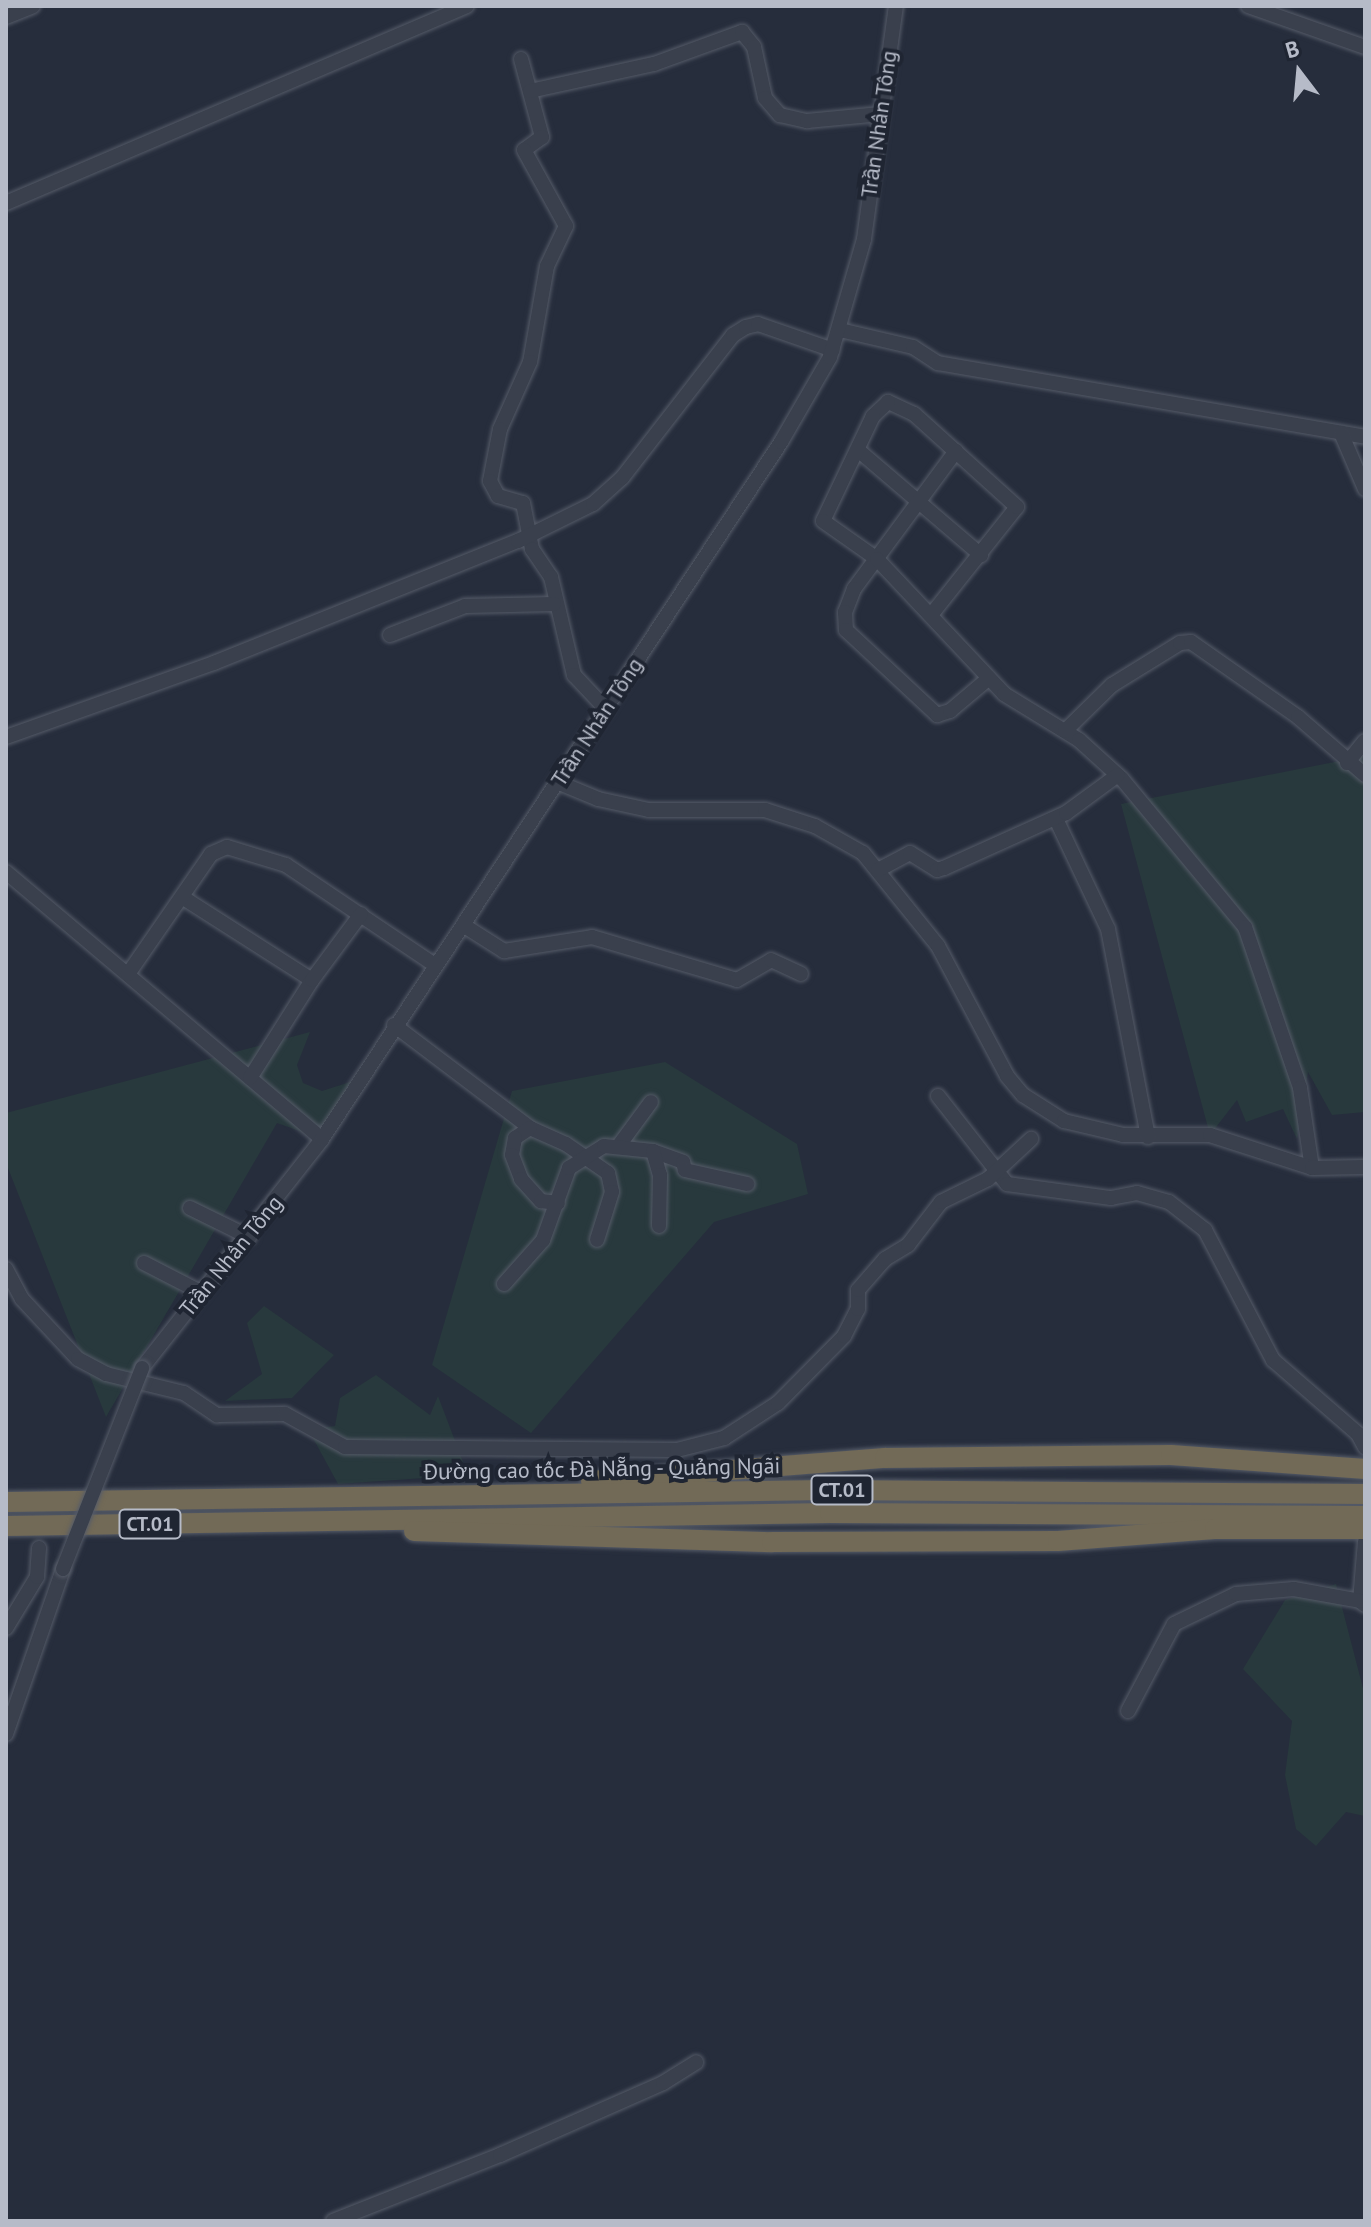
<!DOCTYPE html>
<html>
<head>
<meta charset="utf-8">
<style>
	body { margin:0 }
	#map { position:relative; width:1371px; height:2227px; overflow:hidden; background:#262d3c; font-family:"PT Sans",sans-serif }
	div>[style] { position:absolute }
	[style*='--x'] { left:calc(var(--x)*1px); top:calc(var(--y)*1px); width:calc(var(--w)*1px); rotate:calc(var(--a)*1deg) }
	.green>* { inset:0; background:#28393d }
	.roads { filter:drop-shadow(0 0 2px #555b68) drop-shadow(0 0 2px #555b68) }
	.minor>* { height:14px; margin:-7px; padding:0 7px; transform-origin:7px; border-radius:7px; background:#3a404d }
	.highway>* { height:20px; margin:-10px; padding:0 10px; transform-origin:10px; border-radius:10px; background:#726a57 }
	.bridges { filter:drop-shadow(0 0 2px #555b68) drop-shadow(0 0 2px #555b68) }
	.minor-bridge>* { height:14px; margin:-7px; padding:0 7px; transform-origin:7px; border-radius:7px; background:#3a404d }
	span { translate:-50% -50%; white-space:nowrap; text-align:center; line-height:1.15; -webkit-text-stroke:8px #1f2532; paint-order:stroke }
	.shield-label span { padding:2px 6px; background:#1f2532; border:2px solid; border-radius:6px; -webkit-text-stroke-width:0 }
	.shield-label { font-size:20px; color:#b6bbc8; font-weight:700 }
	.street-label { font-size:22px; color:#b6bbc8 }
	.frame { position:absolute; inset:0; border:8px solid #b6bbc8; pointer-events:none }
	.north { position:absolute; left:1259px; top:32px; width:80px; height:80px; -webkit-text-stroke:6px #1f2532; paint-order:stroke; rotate:344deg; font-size:22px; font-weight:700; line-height:32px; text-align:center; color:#b6bbc8 }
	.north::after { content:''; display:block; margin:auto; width:28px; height:36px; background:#b6bbc8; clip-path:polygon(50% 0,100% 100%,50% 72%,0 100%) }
</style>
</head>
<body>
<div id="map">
	<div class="green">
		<i style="clip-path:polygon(1365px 756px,1365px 1112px,1332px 1115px,1308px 1072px,1297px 1139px,1283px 1109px,1246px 1122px,1237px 1100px,1210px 1135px,1121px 804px)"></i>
		<i style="clip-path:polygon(310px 1032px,297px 1065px,303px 1083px,322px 1091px,353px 1081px,322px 1139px,277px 1123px,106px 1417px,6px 1163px,6px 1113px)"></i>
		<i style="clip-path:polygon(665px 1062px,797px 1144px,808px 1194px,714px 1222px,531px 1433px,432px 1365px,512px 1091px)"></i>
		<i style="clip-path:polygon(264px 1306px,334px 1355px,292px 1398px,225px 1401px,262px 1374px,247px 1323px)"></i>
		<i style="clip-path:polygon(376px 1375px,430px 1415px,438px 1396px,468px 1475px,338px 1484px,308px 1429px,335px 1426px,340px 1398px)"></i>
		<i style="clip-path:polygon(1336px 1584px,1365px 1696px,1365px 1816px,1346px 1812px,1316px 1846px,1296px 1829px,1285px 1775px,1292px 1721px,1243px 1669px,1285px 1600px)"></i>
	</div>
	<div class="roads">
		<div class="minor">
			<i style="--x:1248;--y:6;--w:124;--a:19.3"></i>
			<i style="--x:6;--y:17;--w:29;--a:-22"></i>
			<i style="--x:521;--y:59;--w:81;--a:74.9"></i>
			<i style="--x:542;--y:137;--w:22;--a:144"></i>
			<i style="--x:524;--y:150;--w:87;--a:61.1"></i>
			<i style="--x:566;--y:226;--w:44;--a:115.4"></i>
			<i style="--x:547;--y:266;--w:97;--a:100"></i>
			<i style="--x:530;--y:362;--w:73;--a:114.1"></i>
			<i style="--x:500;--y:429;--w:53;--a:100.9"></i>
			<i style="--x:490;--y:481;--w:17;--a:62"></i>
			<i style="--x:498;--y:496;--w:26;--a:16"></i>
			<i style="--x:523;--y:503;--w:47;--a:78.9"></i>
			<i style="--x:532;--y:549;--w:34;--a:56"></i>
			<i style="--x:551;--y:577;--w:101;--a:76.8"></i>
			<i style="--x:574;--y:675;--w:47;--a:46.7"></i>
			<i style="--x:530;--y:91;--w:127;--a:-12.3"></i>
			<i style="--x:654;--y:64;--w:94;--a:-20"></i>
			<i style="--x:742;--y:32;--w:19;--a:51"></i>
			<i style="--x:754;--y:47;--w:52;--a:77.8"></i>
			<i style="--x:765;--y:98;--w:23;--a:49"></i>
			<i style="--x:780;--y:115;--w:28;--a:13"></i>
			<i style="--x:807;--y:121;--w:74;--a:-5.4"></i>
			<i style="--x:6;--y:203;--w:501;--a:-23.14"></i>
			<i style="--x:840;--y:330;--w:75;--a:13.1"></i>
			<i style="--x:913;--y:347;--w:30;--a:33"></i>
			<i style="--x:938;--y:363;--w:433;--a:9.8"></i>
			<i style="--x:1341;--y:433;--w:61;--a:66.8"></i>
			<i style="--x:858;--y:450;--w:162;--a:40.5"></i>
			<i style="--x:956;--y:451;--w:172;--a:126.5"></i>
			<i style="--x:854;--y:589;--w:25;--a:111"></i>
			<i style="--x:845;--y:612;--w:18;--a:87"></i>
			<i style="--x:846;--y:630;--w:125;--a:43"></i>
			<i style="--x:937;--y:715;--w:14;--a:-17"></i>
			<i style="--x:950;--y:711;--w:51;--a:-40.2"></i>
			<i style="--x:931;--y:615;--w:138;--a:-51.5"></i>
			<i style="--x:1017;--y:507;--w:139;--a:-137.9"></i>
			<i style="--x:914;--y:414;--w:29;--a:-155"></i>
			<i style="--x:888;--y:402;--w:21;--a:137"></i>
			<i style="--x:873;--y:416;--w:116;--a:115.5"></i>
			<i style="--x:823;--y:521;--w:66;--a:35.1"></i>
			<i style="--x:877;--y:559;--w:185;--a:46.7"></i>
			<i style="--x:1004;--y:694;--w:88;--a:31.5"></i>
			<i style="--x:1079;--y:740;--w:58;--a:42.2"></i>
			<i style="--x:1122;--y:779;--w:192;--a:50.3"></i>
			<i style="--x:1245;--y:927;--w:170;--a:71.1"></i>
			<i style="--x:1300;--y:1088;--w:81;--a:81.5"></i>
			<i style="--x:390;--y:635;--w:80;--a:-21.1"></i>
			<i style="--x:465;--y:606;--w:89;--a:-1.3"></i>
			<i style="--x:1065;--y:731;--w:66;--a:-44.4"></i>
			<i style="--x:1112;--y:685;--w:80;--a:-31.7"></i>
			<i style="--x:1180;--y:643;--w:11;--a:-5"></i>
			<i style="--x:1191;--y:642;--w:131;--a:35"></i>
			<i style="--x:1298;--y:717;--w:89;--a:40.9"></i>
			<i style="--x:6;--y:737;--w:221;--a:-19.6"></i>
			<i style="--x:214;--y:663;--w:328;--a:-21.9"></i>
			<i style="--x:518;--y:541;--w:84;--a:-26.3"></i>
			<i style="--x:593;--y:504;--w:39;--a:-42"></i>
			<i style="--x:622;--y:478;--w:181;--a:-52.2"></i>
			<i style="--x:733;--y:335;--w:15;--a:-32"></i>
			<i style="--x:746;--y:327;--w:12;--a:-14"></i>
			<i style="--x:758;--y:324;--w:79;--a:19.1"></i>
			<i style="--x:1347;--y:763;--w:28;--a:-51"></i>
			<i style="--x:557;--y:782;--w:44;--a:22.5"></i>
			<i style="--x:598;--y:799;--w:52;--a:12.2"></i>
			<i style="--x:649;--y:810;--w:116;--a:0"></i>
			<i style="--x:765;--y:810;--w:52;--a:17.7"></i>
			<i style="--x:815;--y:826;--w:55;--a:29.4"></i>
			<i style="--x:863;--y:853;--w:119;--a:51.1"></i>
			<i style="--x:938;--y:946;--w:147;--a:62"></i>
			<i style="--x:1007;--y:1076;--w:25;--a:50"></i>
			<i style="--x:1023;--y:1095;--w:49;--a:32.4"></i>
			<i style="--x:1064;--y:1121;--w:61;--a:13.3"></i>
			<i style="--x:1123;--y:1135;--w:87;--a:0"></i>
			<i style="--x:1210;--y:1135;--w:107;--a:17.9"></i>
			<i style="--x:1312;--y:1168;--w:53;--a:-1.1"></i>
			<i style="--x:1056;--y:819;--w:122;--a:64.7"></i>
			<i style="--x:1108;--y:929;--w:212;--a:79.1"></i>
			<i style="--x:878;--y:870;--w:36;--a:-28"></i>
			<i style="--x:910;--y:853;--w:32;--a:32"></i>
			<i style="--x:937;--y:870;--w:7;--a:-16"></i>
			<i style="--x:944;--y:868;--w:134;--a:-24.3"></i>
			<i style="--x:1066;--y:813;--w:64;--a:-36.2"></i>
			<i style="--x:6;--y:872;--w:414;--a:40.2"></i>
			<i style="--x:182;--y:897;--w:154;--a:32.6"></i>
			<i style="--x:463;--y:925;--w:49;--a:32.4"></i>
			<i style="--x:504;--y:951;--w:89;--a:-9"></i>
			<i style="--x:592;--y:937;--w:151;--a:16.5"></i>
			<i style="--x:737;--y:980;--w:39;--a:-30"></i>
			<i style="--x:771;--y:960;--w:33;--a:25"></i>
			<i style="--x:128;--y:974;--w:146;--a:-55.3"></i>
			<i style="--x:211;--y:854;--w:17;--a:-24"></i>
			<i style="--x:227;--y:847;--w:62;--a:17"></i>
			<i style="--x:286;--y:865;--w:179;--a:33.9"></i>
			<i style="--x:394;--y:1025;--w:171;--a:37.1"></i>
			<i style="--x:530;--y:1128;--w:39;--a:24"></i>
			<i style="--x:566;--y:1144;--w:51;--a:34.6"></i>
			<i style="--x:608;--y:1173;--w:19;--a:78"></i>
			<i style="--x:612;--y:1192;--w:50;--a:107.4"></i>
			<i style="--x:250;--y:1078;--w:116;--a:-57.7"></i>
			<i style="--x:312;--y:980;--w:82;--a:-53.4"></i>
			<i style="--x:938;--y:1096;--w:112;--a:51.9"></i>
			<i style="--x:1007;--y:1184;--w:105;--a:7.7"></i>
			<i style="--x:1111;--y:1198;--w:26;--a:-11"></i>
			<i style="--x:1137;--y:1193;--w:33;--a:16"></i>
			<i style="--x:1169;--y:1202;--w:46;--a:37.9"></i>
			<i style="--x:1205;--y:1230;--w:147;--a:62.4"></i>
			<i style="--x:1273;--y:1360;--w:113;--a:41"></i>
			<i style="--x:1358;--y:1434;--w:15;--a:62"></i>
			<i style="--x:530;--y:1128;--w:18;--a:146"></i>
			<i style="--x:515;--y:1138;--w:17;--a:100"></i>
			<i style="--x:512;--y:1155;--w:26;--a:69"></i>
			<i style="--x:521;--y:1179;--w:30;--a:48"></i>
			<i style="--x:541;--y:1201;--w:17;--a:7"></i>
			<i style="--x:620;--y:1144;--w:52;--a:-53.6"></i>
			<i style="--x:653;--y:1151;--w:32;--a:20"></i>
			<i style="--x:683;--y:1162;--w:8;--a:76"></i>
			<i style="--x:685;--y:1170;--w:64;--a:12.7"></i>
			<i style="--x:190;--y:1208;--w:66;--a:26.2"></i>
			<i style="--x:144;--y:1263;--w:65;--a:27.3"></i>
			<i style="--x:6;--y:1269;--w:34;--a:62"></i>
			<i style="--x:22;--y:1299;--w:82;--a:47"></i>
			<i style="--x:78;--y:1359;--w:32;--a:28"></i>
			<i style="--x:106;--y:1374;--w:80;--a:13.7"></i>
			<i style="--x:184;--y:1393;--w:40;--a:34"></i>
			<i style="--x:217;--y:1415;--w:68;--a:-0.8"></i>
			<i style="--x:285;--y:1414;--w:68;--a:28.8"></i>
			<i style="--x:345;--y:1447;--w:332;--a:0.5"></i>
			<i style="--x:677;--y:1450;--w:49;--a:-14.3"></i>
			<i style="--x:724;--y:1438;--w:64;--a:-32.9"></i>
			<i style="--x:778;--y:1403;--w:94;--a:-45.4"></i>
			<i style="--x:844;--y:1336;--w:30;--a:-63"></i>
			<i style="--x:858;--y:1309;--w:19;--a:-90"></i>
			<i style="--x:858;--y:1290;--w:41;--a:-48.9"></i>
			<i style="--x:885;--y:1259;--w:27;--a:-31"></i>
			<i style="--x:908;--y:1245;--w:54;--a:-52.5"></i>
			<i style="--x:941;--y:1202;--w:52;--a:-26.1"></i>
			<i style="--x:988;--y:1179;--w:59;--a:-42.9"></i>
			<i style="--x:504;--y:1284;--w:59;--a:-48.4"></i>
			<i style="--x:543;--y:1240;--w:77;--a:-70.1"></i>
			<i style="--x:569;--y:1168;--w:41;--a:-32.2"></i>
			<i style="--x:604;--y:1146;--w:49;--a:5.8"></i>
			<i style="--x:653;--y:1151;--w:25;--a:74"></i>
			<i style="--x:660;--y:1175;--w:51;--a:91.1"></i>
			<i style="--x:142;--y:1368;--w:291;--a:-51.8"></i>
			<i style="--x:322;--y:1139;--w:835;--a:-56.63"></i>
			<i style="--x:781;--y:442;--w:98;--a:-60"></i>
			<i style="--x:830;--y:357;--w:123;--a:-73.9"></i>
			<i style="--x:864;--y:239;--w:235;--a:-82.2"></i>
			<i style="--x:1365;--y:1542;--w:59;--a:94.8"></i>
			<i style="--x:1360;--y:1601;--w:6;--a:39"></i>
			<i style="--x:6;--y:1628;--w:60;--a:-58.7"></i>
			<i style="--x:37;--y:1577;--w:29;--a:-86"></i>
			<i style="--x:1128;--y:1711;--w:98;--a:-62.1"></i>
			<i style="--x:1174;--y:1624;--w:69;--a:-25.8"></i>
			<i style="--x:1236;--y:1594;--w:58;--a:-4.9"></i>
			<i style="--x:1294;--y:1589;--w:67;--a:10.3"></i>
			<i style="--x:6;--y:1734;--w:175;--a:-70.9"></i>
			<i style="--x:333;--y:2221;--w:180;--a:-21.6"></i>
			<i style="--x:500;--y:2155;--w:178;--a:-23.8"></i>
			<i style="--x:663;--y:2083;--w:39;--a:-32"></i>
		</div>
		<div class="highway">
			<i style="--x:591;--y:1481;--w:295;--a:-4.5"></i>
			<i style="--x:885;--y:1458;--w:286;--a:-0.6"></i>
			<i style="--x:1171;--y:1455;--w:195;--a:4.1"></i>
			<i style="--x:6;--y:1502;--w:822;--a:-0.84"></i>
			<i style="--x:828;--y:1490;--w:537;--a:0.43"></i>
			<i style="--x:6;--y:1526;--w:824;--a:-0.9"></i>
			<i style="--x:830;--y:1513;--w:535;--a:0.32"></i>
			<i style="--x:414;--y:1531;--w:358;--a:1.8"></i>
			<i style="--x:772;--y:1542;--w:286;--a:-0.2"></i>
			<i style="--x:1058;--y:1541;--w:157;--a:-4.4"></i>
			<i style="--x:1215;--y:1529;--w:150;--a:0"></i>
		</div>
	</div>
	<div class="bridges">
		<div class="minor-bridge">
			<i style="--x:63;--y:1569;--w:216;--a:-68.5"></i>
		</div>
	</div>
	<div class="shield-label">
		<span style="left:842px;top:1490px">CT.01</span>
		<span style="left:150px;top:1524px">CT.01</span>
	</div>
	<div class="street-label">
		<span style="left:879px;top:124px;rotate:-82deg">Trần Nhân Tông</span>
		<span style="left:597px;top:722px;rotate:-57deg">Trần Nhân Tông</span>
		<span style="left:231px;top:1256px;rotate:-51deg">Trần Nhân Tông</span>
		<span style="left:602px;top:1469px;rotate:-1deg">Đường cao tốc Đà Nẵng - Quảng Ngãi</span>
	</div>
	<div class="frame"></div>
	<div class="north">B</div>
</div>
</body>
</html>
